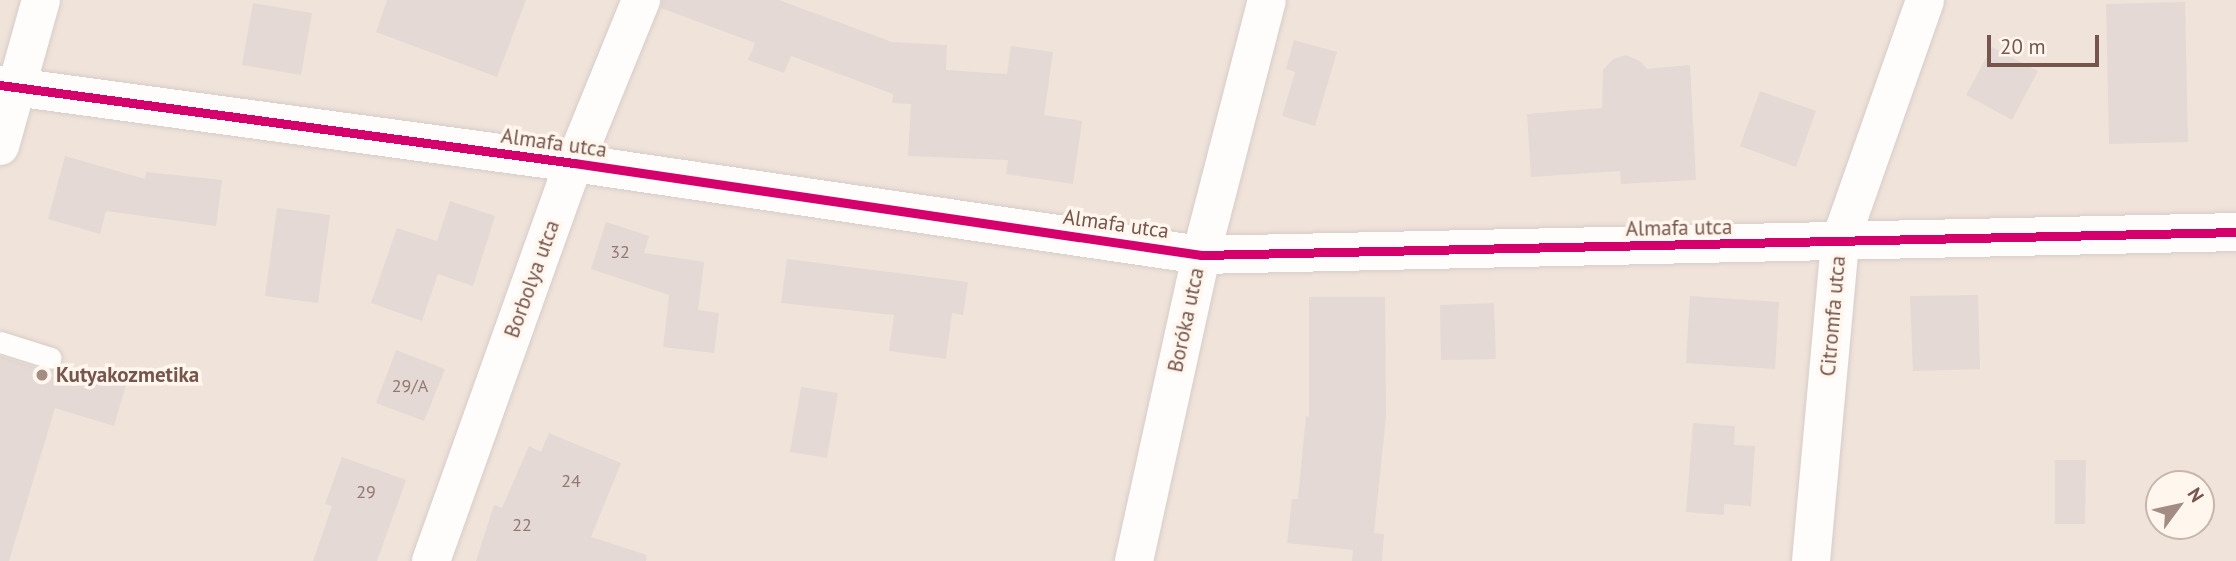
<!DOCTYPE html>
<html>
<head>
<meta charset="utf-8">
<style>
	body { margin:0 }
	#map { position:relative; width:2236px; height:561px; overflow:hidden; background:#f7f1ec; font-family:"PT Sans",sans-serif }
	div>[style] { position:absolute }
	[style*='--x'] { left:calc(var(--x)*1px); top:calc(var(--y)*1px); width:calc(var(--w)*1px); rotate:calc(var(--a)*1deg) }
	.residential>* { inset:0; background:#f0e3da }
	.building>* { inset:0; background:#e4d9d4 }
	.roads { filter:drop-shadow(0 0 2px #d6cdc8) drop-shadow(0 0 2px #d6cdc8) }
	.lane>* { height:21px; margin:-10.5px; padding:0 10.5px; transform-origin:10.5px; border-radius:10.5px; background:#fefdfc }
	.street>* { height:38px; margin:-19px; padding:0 19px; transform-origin:19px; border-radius:19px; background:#fefdfc }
	.cycleway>* { height:9px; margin:-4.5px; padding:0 4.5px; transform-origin:4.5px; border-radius:4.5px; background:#d6006c }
	.dots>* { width:19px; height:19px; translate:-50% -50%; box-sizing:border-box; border:4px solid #fff6ee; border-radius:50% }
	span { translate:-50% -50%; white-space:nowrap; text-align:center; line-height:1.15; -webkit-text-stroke:7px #fff6ee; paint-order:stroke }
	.number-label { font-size:18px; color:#937870 }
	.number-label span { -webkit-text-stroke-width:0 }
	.street-label { font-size:21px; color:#76554c }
	.poi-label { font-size:21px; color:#76554c; font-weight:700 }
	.left { translate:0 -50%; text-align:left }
	.north { position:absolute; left:2145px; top:470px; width:70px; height:70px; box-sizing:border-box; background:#fff6ee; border:2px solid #c8b6ad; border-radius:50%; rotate:57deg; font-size:19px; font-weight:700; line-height:28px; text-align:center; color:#76554c }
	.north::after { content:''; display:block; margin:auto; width:24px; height:32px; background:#a38c84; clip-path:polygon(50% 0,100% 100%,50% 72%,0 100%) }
	.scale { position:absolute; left:1987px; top:35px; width:112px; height:32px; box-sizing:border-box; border:4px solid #76554c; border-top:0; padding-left:9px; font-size:21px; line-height:24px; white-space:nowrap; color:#76554c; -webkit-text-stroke:5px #fff6ee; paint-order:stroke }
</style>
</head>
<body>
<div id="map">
	<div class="residential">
		<i style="clip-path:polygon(evenodd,0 0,2236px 0,2236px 561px,0 561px,0 0,2159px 484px,2201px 484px,2201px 526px,2159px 526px,2159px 484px)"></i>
	</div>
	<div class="building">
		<i style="clip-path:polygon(387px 0,526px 0,497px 77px,376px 32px)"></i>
		<i style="clip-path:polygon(662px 0,779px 0,892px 42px,947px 45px,946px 70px,1007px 74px,1011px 46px,1053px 52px,1044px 115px,1082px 121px,1073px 184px,1006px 174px,1008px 160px,908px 156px,911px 104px,892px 103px,893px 94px,791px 56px,784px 73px,748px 60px,755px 43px,661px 8px)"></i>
		<i style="clip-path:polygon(2185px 2px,2188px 142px,2109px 144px,2106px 4px)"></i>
		<i style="clip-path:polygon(253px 3px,312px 13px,301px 75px,242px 65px)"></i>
		<i style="clip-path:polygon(1294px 40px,1337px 52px,1315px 126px,1282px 116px,1295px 72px,1286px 69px)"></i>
		<i style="clip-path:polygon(1992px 47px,2038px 71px,2012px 120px,1966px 95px)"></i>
		<i style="clip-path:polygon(1626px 55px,1640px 61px,1647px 69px,1690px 65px,1696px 180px,1621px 184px,1620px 171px,1531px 177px,1527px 114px,1602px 108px,1603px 70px,1613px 59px)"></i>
		<i style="clip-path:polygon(1760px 91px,1816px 111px,1796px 167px,1740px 146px)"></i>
		<i style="clip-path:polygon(65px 156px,145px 179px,146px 172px,222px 180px,216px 226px,106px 211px,100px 234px,48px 219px)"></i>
		<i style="clip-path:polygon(450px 201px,495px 216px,473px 286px,438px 274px,422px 321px,371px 303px,397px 228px,437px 241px)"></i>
		<i style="clip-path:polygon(277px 208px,330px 215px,318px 303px,265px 296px)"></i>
		<i style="clip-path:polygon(606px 222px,649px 236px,644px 253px,704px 262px,698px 310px,719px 313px,714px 353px,663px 347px,669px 295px,591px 269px)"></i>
		<i style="clip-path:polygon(787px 259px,968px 282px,963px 315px,952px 313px,946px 359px,889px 351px,894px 315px,781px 303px)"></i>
		<i style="clip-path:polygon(1978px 295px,1980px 369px,1913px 371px,1910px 296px)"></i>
		<i style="clip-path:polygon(1690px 296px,1779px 302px,1775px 369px,1686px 363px)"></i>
		<i style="clip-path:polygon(1309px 297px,1385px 297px,1386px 417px,1374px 533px,1384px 534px,1382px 561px,1352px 561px,1353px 550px,1287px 543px,1292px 499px,1298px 499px,1306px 416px,1309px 417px)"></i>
		<i style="clip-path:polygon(1494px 303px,1496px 359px,1441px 360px,1440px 305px)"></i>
		<i style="clip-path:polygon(396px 350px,445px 369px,424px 421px,376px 403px)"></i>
		<i style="clip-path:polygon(0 356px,47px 371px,61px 367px,126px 385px,114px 426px,55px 408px,9px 561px,0 561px)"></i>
		<i style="clip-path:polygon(801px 387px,838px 393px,827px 458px,790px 452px)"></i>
		<i style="clip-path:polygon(1693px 423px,1735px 426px,1734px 445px,1755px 446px,1751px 506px,1724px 504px,1724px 515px,1686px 512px)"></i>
		<i style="clip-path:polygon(549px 433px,621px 463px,591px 537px,647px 555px,646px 561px,476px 561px,494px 505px,502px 508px,529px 446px,541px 452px)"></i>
		<i style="clip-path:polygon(342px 457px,406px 480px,377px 561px,313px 561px,332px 506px,325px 504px)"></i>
		<i style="clip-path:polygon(2055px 460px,2086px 460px,2085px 524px,2055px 524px)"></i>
	</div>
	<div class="roads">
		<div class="lane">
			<i style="--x:0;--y:342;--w:53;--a:17.4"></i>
		</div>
		<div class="street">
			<i style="--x:0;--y:85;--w:579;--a:7.74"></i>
			<i style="--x:574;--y:163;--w:634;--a:8.35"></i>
			<i style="--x:1201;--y:255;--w:1035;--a:-1.27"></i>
			<i style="--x:0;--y:146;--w:152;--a:-74.3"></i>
			<i style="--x:431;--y:561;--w:400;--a:-70.3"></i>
			<i style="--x:566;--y:184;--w:199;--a:-67.8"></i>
			<i style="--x:1134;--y:561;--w:313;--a:-77.6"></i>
			<i style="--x:1201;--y:255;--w:263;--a:-75.5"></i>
			<i style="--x:1811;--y:561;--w:320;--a:-84.8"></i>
			<i style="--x:1840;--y:242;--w:256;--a:-70.6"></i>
		</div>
	</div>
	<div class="cycleway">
		<i style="--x:0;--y:85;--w:579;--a:7.74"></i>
		<i style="--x:574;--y:163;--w:634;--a:8.35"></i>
		<i style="--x:1201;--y:255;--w:1035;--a:-1.27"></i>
	</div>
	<div class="dots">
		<i style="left:42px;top:375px;background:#a38c84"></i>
	</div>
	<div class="number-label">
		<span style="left:620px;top:252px">32</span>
		<span style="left:410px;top:386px">29/A</span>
		<span style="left:571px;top:481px">24</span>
		<span style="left:366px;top:492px">29</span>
		<span style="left:522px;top:525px">22</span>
	</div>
	<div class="street-label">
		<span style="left:554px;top:143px;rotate:8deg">Almafa utca</span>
		<span style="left:1116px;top:224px;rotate:8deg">Almafa utca</span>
		<span style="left:1679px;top:228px;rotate:-1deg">Almafa utca</span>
		<span style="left:532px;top:279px;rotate:-70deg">Borbolya utca</span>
		<span style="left:1833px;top:316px;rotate:-85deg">Citromfa utca</span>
		<span style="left:1186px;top:320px;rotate:-78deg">Boróka utca</span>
	</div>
	<div class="poi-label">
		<span class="left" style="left:56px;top:375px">Kutyakozmetika</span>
	</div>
	<div class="north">N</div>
	<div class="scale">20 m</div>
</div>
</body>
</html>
